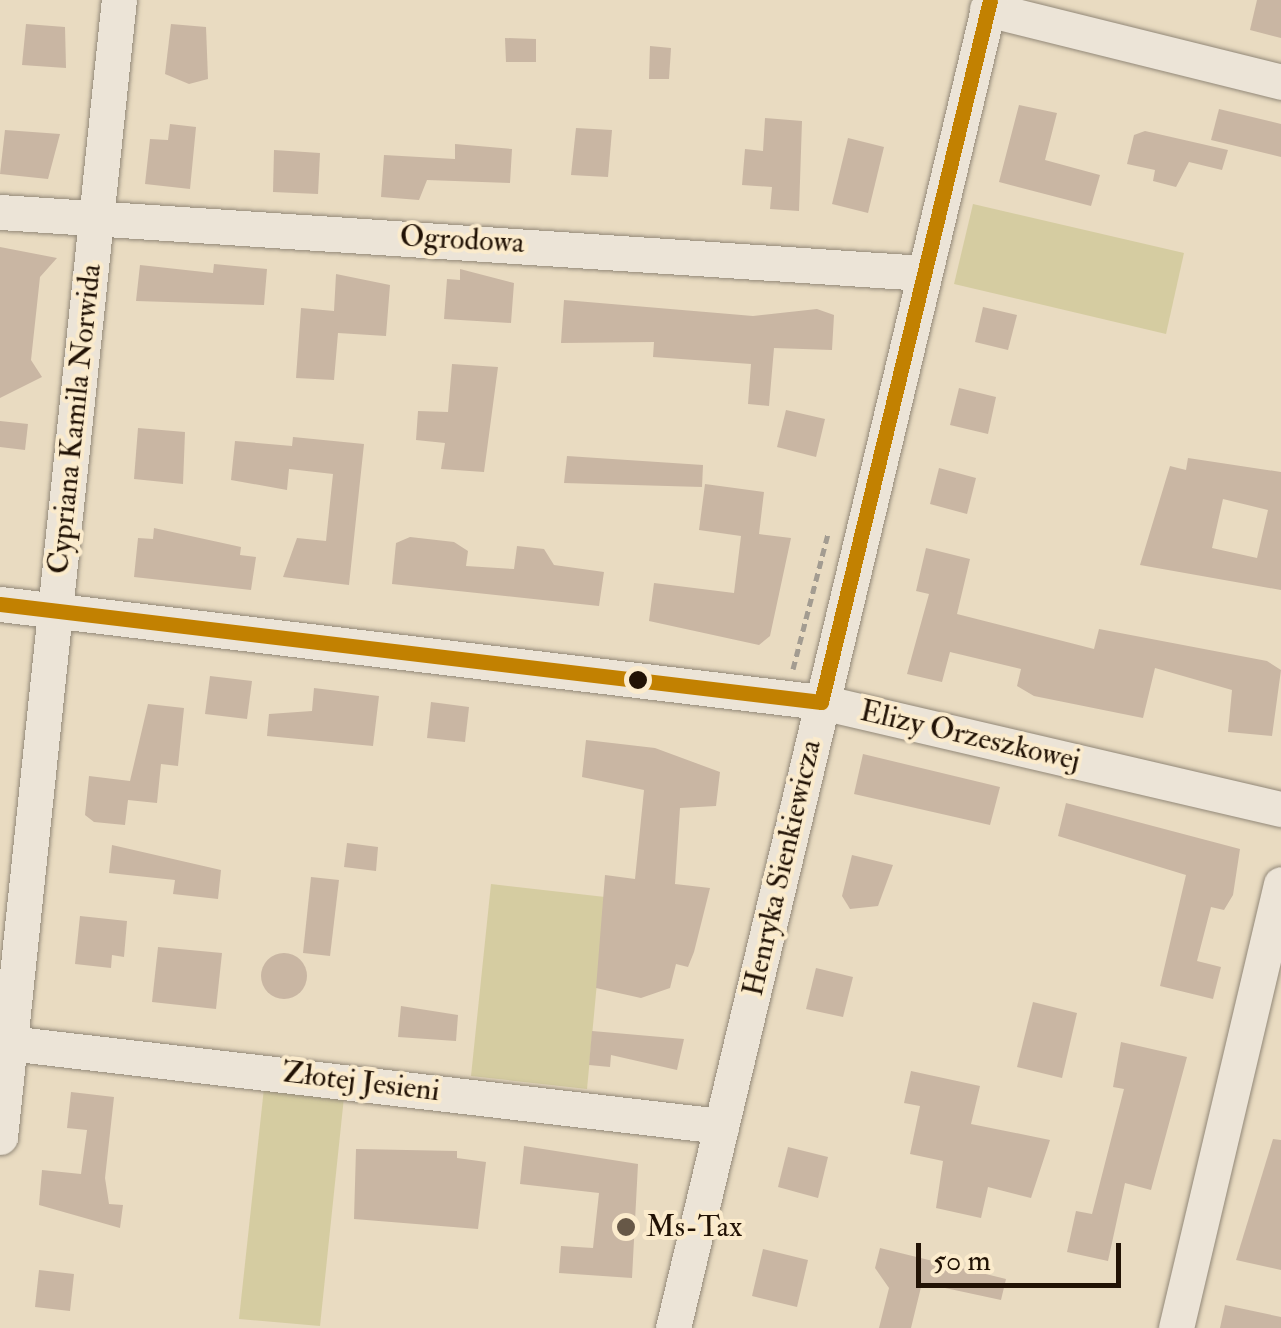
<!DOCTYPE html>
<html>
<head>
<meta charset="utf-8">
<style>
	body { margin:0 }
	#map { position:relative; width:1281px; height:1328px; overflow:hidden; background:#e9dbc1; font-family:"IM FELL Double Pica",serif }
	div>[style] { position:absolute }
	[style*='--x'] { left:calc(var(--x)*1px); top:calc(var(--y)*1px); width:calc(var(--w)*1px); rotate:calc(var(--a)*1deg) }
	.green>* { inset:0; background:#d5cca1 }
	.building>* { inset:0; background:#c9b6a3 }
	.round { border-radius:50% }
	.path>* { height:5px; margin-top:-2.5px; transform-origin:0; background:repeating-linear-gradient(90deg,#a39c91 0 8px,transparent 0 13px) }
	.roads { filter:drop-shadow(0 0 2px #928878) drop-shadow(0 0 2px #928878) }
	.minor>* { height:35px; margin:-17.5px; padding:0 17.5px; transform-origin:17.5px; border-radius:17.5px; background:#ece4d7 }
	.bus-1>* { height:15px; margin:-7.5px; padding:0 7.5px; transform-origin:7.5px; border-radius:7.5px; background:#c28101 }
	.dots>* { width:28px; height:28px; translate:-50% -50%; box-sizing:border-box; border:5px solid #fbebcc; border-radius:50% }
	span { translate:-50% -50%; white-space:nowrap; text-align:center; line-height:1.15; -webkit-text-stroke:8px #fbebcc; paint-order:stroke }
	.street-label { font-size:30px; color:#211205 }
	.poi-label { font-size:30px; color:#211205 }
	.left { translate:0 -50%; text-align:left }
	.scale { position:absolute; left:916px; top:1243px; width:205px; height:45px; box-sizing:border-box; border:5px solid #211205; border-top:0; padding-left:12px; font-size:30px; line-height:35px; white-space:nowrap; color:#211205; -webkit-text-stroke:8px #fbebcc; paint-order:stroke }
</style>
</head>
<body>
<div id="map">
	<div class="green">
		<i style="clip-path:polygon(973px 204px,1184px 253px,1166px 334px,954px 284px)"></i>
		<i style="clip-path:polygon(491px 884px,605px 897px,587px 1089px,471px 1076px)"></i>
		<i style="clip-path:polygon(264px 1088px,344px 1097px,320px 1326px,239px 1319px)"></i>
	</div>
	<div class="building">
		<i style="clip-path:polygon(1257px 0,1281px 0,1281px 38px,1250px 30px)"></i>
		<i style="clip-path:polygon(26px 24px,65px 27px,66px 68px,22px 65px)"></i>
		<i style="clip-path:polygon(171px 24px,206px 27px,208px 79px,189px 84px,165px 74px)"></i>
		<i style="clip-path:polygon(505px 38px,536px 39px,536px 62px,506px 62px)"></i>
		<i style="clip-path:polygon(650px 46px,671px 48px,669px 79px,649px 79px)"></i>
		<i style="clip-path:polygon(1019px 105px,1057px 113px,1045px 160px,1100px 175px,1091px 206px,999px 182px)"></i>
		<i style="clip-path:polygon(1219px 109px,1281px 124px,1281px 157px,1211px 140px)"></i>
		<i style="clip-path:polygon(765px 118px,802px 121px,799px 211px,770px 209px,772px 187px,742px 185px,745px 149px,763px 151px)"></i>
		<i style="clip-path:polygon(170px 124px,196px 127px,190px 189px,145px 184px,150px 139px,168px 140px)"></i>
		<i style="clip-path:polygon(576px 128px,612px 130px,608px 177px,571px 175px)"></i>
		<i style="clip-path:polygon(5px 130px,60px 134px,48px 179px,0 174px)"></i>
		<i style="clip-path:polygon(1145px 131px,1228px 150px,1222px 170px,1189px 162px,1176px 187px,1153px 181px,1155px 170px,1127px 164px,1134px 135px)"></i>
		<i style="clip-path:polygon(848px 138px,884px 147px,868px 213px,832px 204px)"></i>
		<i style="clip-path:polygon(455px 144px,512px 149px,510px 183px,427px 180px,419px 200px,381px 197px,384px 155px,455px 159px)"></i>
		<i style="clip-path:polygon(274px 150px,320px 153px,318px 194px,273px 192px)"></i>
		<i style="clip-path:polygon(0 247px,57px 258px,40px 277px,31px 360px,42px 377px,0 398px)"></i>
		<i style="clip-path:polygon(214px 264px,267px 269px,264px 305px,136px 301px,140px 265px,213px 273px)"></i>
		<i style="clip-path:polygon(460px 269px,514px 283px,511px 323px,444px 319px,447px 279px,460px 280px)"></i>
		<i style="clip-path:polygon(336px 274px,390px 285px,386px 336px,338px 333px,334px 380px,296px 378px,301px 308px,334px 311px)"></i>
		<i style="clip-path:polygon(564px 300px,753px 316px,817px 309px,834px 315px,832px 350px,774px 348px,769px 406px,748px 404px,751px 364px,653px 357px,654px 342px,561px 343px)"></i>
		<i style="clip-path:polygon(983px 307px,1017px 315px,1008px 350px,975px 342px)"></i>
		<i style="clip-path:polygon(452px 364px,498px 367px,484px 472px,441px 469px,445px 443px,416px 440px,418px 411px,448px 412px)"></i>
		<i style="clip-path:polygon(959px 388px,996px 397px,988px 434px,950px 425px)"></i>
		<i style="clip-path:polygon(786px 410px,825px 419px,816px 457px,777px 447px)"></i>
		<i style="clip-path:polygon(0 421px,28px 424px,25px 450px,0 447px)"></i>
		<i style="clip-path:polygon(138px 428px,185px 432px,183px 484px,134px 479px)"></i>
		<i style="clip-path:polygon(293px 437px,364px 444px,349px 585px,283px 577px,297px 538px,326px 541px,333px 474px,289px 469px,287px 490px,231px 480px,235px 441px,292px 446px)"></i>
		<i style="clip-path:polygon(567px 456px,703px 465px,702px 487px,564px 483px)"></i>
		<i style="clip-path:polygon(evenodd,1188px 458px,1281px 472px,1281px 590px,1140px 565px,1170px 466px,1186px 470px,1188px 458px,1223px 499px,1268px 510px,1257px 558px,1212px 548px,1223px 499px)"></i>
		<i style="clip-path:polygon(939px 468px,976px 478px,967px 514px,930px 504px)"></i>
		<i style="clip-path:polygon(705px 484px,764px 492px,759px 534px,791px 538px,770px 636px,759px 645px,649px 621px,654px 583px,734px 593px,741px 536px,699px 530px)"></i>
		<i style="clip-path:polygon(154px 528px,241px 547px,240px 555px,256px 557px,251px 590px,134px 577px,138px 538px,153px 539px)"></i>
		<i style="clip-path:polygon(410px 537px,454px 542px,468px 551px,466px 566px,514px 569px,517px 546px,544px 549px,554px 565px,604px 572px,599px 606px,392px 584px,396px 543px)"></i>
		<i style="clip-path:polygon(926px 548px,970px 559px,957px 614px,1094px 649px,1099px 629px,1267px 661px,1281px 670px,1272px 736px,1228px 732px,1232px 690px,1155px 668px,1143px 718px,1034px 696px,1017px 686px,1021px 669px,950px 652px,942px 682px,907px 674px,929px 594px,916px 591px)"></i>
		<i style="clip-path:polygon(210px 676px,252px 681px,247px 719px,205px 714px)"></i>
		<i style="clip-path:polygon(314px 688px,379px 696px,373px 746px,267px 736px,269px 714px,312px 711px)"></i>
		<i style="clip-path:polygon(431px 702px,469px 707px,465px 742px,427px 738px)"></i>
		<i style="clip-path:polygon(148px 704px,184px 708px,178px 766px,161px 764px,157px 803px,128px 800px,125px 825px,94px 822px,85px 815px,89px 776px,130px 781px)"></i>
		<i style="clip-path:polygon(586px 740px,655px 748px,720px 772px,716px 806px,680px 808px,675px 884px,710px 888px,694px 952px,688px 967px,676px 964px,670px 988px,641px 998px,596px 988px,605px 875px,635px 879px,644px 790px,582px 777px)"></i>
		<i style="clip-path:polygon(863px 754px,1000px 787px,990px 825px,854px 794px)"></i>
		<i style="clip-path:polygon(1066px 803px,1240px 849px,1233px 895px,1224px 910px,1211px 907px,1197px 961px,1221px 967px,1213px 999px,1160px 986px,1186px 875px,1058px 836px)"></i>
		<i style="clip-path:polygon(347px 843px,378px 847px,376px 871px,344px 867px)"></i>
		<i style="clip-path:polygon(112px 845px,221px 870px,218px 899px,173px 894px,175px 880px,109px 873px)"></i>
		<i style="clip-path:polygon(852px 855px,893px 865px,878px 906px,850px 909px,842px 896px)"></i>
		<i style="clip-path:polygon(311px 877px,339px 880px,330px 956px,303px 953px)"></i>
		<i style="clip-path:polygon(80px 916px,127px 921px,124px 957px,112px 955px,111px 968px,75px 964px)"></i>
		<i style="clip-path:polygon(158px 947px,222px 953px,216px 1009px,152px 1002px)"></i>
		<i class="round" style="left:261px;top:953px;width:46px;height:46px"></i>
		<i style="clip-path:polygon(816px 968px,853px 977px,843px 1017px,806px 1009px)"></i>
		<i style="clip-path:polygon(1033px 1002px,1077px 1013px,1062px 1078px,1017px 1067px)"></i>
		<i style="clip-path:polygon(401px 1006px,458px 1015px,456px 1041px,398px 1037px)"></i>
		<i style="clip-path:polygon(592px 1031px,684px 1039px,677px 1070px,611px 1055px,610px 1067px,589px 1065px)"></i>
		<i style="clip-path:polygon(1121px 1042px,1187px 1057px,1151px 1190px,1125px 1183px,1108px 1261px,1067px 1252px,1076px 1211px,1092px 1214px,1124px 1089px,1113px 1087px)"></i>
		<i style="clip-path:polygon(911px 1071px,980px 1086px,971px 1124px,1050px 1140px,1031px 1198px,988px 1187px,981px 1218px,936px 1208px,943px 1161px,910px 1154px,920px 1106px,904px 1103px)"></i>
		<i style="clip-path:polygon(71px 1092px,114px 1097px,105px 1178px,109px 1204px,123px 1205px,120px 1228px,39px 1205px,42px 1170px,81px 1174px,87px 1130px,67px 1128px)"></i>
		<i style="clip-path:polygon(1273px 1139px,1281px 1140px,1281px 1270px,1236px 1260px)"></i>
		<i style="clip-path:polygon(524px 1146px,638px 1164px,632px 1278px,559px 1273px,561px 1246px,593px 1248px,599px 1193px,520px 1184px)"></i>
		<i style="clip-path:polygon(788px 1147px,828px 1157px,818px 1198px,778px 1187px)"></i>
		<i style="clip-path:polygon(356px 1149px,457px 1151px,457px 1158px,486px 1162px,478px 1229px,354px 1219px)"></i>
		<i style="clip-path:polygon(880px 1248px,1006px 1279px,1001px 1300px,922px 1283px,911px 1328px,879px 1328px,889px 1288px,875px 1268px)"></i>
		<i style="clip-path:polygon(763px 1249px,808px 1260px,797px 1307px,752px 1296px)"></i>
		<i style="clip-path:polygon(39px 1270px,74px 1274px,70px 1311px,35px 1307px)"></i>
		<i style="clip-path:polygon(1225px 1305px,1281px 1317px,1281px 1328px,1220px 1328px)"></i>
	</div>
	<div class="path">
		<i style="--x:793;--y:669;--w:139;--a:-75.5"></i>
	</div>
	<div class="roads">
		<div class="minor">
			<i style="--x:987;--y:9;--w:303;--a:13.9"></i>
			<i style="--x:0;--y:212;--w:926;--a:3.78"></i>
			<i style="--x:0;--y:604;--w:827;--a:6.81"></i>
			<i style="--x:821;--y:702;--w:472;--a:13.1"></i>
			<i style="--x:0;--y:1042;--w:726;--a:6.65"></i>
			<i style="--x:0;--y:1137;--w:1143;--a:-84.03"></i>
			<i style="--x:673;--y:1328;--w:1365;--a:-76.57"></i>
			<i style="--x:1176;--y:1328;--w:456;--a:-76.7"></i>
		</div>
	</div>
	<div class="bus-1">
		<i style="--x:0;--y:604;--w:827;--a:6.81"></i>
		<i style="--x:821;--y:702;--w:722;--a:-76.46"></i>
	</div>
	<div class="dots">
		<i style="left:638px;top:680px;background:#211205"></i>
		<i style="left:626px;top:1227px;background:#675847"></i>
	</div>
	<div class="street-label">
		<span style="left:462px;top:240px;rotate:3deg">Ogrodowa</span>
		<span style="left:75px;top:419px;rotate:-84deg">Cypriana Kamila Norwida</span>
		<span style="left:970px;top:736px;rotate:13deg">Elizy Orzeszkowej</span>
		<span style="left:782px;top:868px;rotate:-77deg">Henryka Sienkiewicza</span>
		<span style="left:361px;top:1082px;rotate:7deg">Złotej Jesieni</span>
	</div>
	<div class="poi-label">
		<span class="left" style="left:646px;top:1227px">Ms-Tax</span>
	</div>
	<div class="scale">50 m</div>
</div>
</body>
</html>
